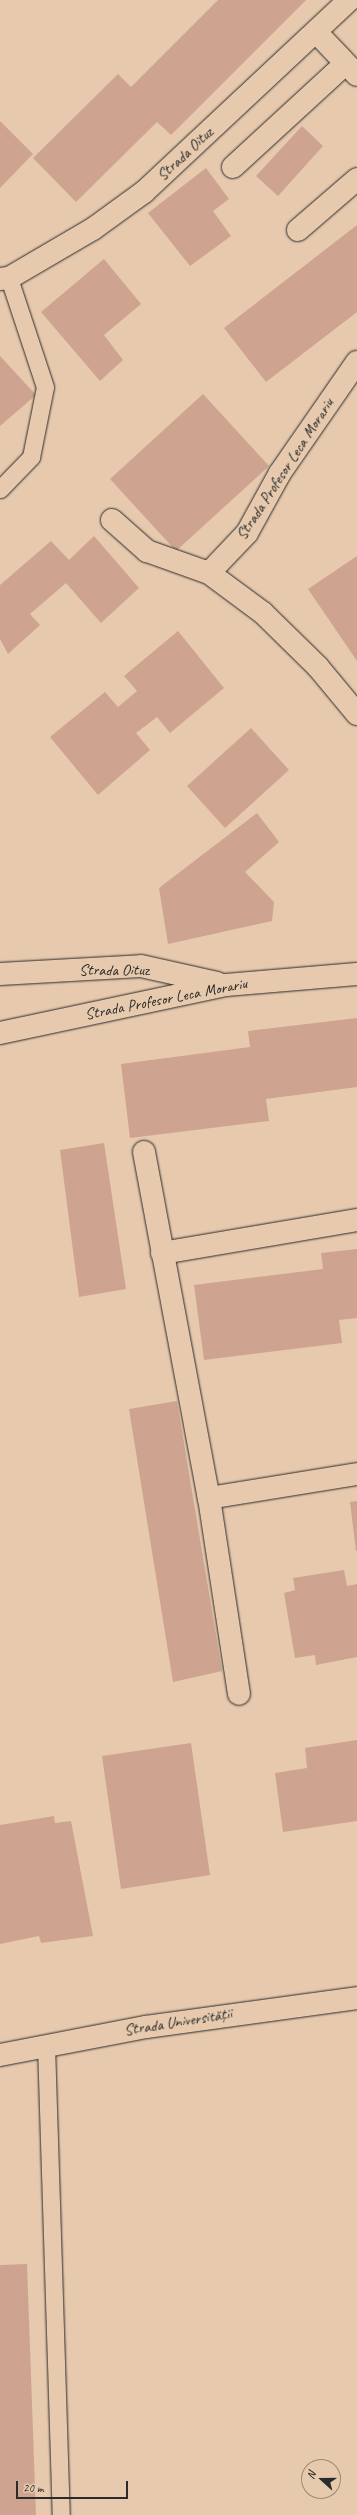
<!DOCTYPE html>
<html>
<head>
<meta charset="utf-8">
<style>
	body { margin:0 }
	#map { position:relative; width:357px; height:2515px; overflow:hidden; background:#e7caae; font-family:Caveat,sans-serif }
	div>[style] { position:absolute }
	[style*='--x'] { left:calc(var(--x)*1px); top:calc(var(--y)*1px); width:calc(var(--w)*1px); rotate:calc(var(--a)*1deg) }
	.building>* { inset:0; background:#cea38f }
	.roads { filter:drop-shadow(0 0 1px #2b2b2b) drop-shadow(0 0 1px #2b2b2b) }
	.service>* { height:17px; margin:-8.5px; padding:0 8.5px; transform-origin:8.5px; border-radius:8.5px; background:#e7caae }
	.minor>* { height:22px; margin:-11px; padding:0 11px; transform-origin:11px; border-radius:11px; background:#e7caae }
	.tertiary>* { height:22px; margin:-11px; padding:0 11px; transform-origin:11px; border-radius:11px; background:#e7caae }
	span { translate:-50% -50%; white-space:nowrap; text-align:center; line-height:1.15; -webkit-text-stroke:3px #e7caae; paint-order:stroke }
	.street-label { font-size:16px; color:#2b2b2b }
	.north { position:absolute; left:301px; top:2459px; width:40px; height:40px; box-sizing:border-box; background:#e7caae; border:1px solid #9c8a7a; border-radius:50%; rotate:291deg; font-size:11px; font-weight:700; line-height:16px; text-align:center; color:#2b2b2b }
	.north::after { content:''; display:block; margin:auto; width:14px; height:18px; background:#2b2b2b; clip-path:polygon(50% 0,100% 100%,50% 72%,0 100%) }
	.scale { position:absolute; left:16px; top:2481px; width:112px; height:18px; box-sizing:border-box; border:2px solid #2b2b2b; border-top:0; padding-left:5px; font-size:12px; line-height:14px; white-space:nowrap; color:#2b2b2b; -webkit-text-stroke:3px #e7caae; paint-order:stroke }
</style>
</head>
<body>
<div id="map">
	<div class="building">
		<i style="clip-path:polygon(218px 0,306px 0,171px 135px,157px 122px,76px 202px,33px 158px,118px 74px,131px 87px)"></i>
		<i style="clip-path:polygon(0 121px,33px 154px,0 188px)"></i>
		<i style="clip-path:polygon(302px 126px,323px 146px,278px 196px,256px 176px)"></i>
		<i style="clip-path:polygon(206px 168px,229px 199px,213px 211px,231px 236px,190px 266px,148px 213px)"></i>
		<i style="clip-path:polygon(357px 225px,357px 312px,266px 382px,224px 328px)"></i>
		<i style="clip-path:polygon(104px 259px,141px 304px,104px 335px,123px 360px,100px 381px,41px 312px)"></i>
		<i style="clip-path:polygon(0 356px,36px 395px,0 426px)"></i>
		<i style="clip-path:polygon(203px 394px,269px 466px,176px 551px,110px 479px)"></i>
		<i style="clip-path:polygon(94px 536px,139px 588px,101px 623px,66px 583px,30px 614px,40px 625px,8px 654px,0 639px,0 585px,51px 541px,69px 560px)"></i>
		<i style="clip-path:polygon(357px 556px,357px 661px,308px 589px)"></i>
		<i style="clip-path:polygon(178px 631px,224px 688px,170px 733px,157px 717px,136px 733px,150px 750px,98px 795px,50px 737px,105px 692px,118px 707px,137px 691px,124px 676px)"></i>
		<i style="clip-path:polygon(251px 728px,289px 770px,225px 828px,187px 786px)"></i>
		<i style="clip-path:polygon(257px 813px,279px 842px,245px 872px,274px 902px,272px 921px,168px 944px,159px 888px)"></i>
		<i style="clip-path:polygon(357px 1018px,357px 1087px,266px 1099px,269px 1121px,130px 1138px,121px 1064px,250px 1047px,248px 1031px)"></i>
		<i style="clip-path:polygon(104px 1143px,126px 1289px,79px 1297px,60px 1150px)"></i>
		<i style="clip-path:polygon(357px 1249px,357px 1318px,339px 1320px,342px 1343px,204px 1360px,194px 1285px,323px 1269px,321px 1253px)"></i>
		<i style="clip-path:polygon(177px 1401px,222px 1671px,173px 1682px,129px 1409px)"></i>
		<i style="clip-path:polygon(357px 1501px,357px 1551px,356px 1551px,350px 1502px)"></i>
		<i style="clip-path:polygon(344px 1570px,347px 1586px,357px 1584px,357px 1657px,316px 1665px,315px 1655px,295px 1658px,284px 1593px,295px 1590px,293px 1578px)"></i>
		<i style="clip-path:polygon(357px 1740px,357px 1821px,283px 1832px,275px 1773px,307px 1768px,305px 1748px)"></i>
		<i style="clip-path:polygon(191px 1743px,210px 1875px,121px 1889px,102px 1756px)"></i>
		<i style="clip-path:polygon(54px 1816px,55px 1823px,71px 1821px,93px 1936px,41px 1943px,39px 1936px,0 1944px,0 1825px)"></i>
		<i style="clip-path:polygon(27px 2264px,36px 2515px,0 2515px,0 2265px)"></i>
	</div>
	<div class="roads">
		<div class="service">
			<i style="--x:0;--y:489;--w:45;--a:-45.9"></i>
			<i style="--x:31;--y:457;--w:71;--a:-78.7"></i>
			<i style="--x:45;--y:387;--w:115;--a:-108.3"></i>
			<i style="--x:46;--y:2045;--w:470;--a:88.2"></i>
		</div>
		<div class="minor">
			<i style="--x:316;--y:32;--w:59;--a:46.4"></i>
			<i style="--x:233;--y:167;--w:152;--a:-42.6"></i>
			<i style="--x:298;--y:230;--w:78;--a:-40.8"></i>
			<i style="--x:0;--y:279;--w:9;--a:-6"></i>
			<i style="--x:9;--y:278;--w:97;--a:-30.3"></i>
			<i style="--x:93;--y:229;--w:63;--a:-36"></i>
			<i style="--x:144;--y:192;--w:281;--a:-43.1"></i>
			<i style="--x:112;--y:520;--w:47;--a:41.5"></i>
			<i style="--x:147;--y:551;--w:66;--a:19.5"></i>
			<i style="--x:209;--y:573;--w:67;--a:36.5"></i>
			<i style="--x:263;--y:613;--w:77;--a:44.5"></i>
			<i style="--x:318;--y:667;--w:61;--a:50.3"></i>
			<i style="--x:209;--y:573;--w:55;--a:-46.5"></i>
			<i style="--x:247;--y:533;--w:68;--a:-61.2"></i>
			<i style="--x:280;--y:473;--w:135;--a:-55.3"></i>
			<i style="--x:0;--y:974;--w:141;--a:-3.2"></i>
			<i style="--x:141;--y:966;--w:78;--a:12.6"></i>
			<i style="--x:0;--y:1033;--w:231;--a:-12"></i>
			<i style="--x:226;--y:985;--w:131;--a:-4.8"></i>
			<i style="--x:144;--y:1152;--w:352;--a:79.4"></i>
			<i style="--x:209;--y:1498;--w:198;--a:81.3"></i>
			<i style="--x:162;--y:1253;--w:198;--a:-9.6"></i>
			<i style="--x:209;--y:1498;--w:150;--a:-9.2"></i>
		</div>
		<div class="tertiary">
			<i style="--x:0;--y:2055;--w:149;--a:-10.9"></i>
			<i style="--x:146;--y:2027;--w:213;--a:-7.8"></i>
		</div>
	</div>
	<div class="street-label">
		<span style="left:185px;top:154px;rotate:-43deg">Strada Oituz</span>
		<span style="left:285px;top:469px;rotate:-57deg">Strada Profesor Leca Morariu</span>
		<span style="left:114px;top:970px">Strada Oituz</span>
		<span style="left:166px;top:999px;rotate:-11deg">Strada Profesor Leca Morariu</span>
		<span style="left:178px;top:2022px;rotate:-9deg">Strada Universității</span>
	</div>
	<div class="north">N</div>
	<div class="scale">20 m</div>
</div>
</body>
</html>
